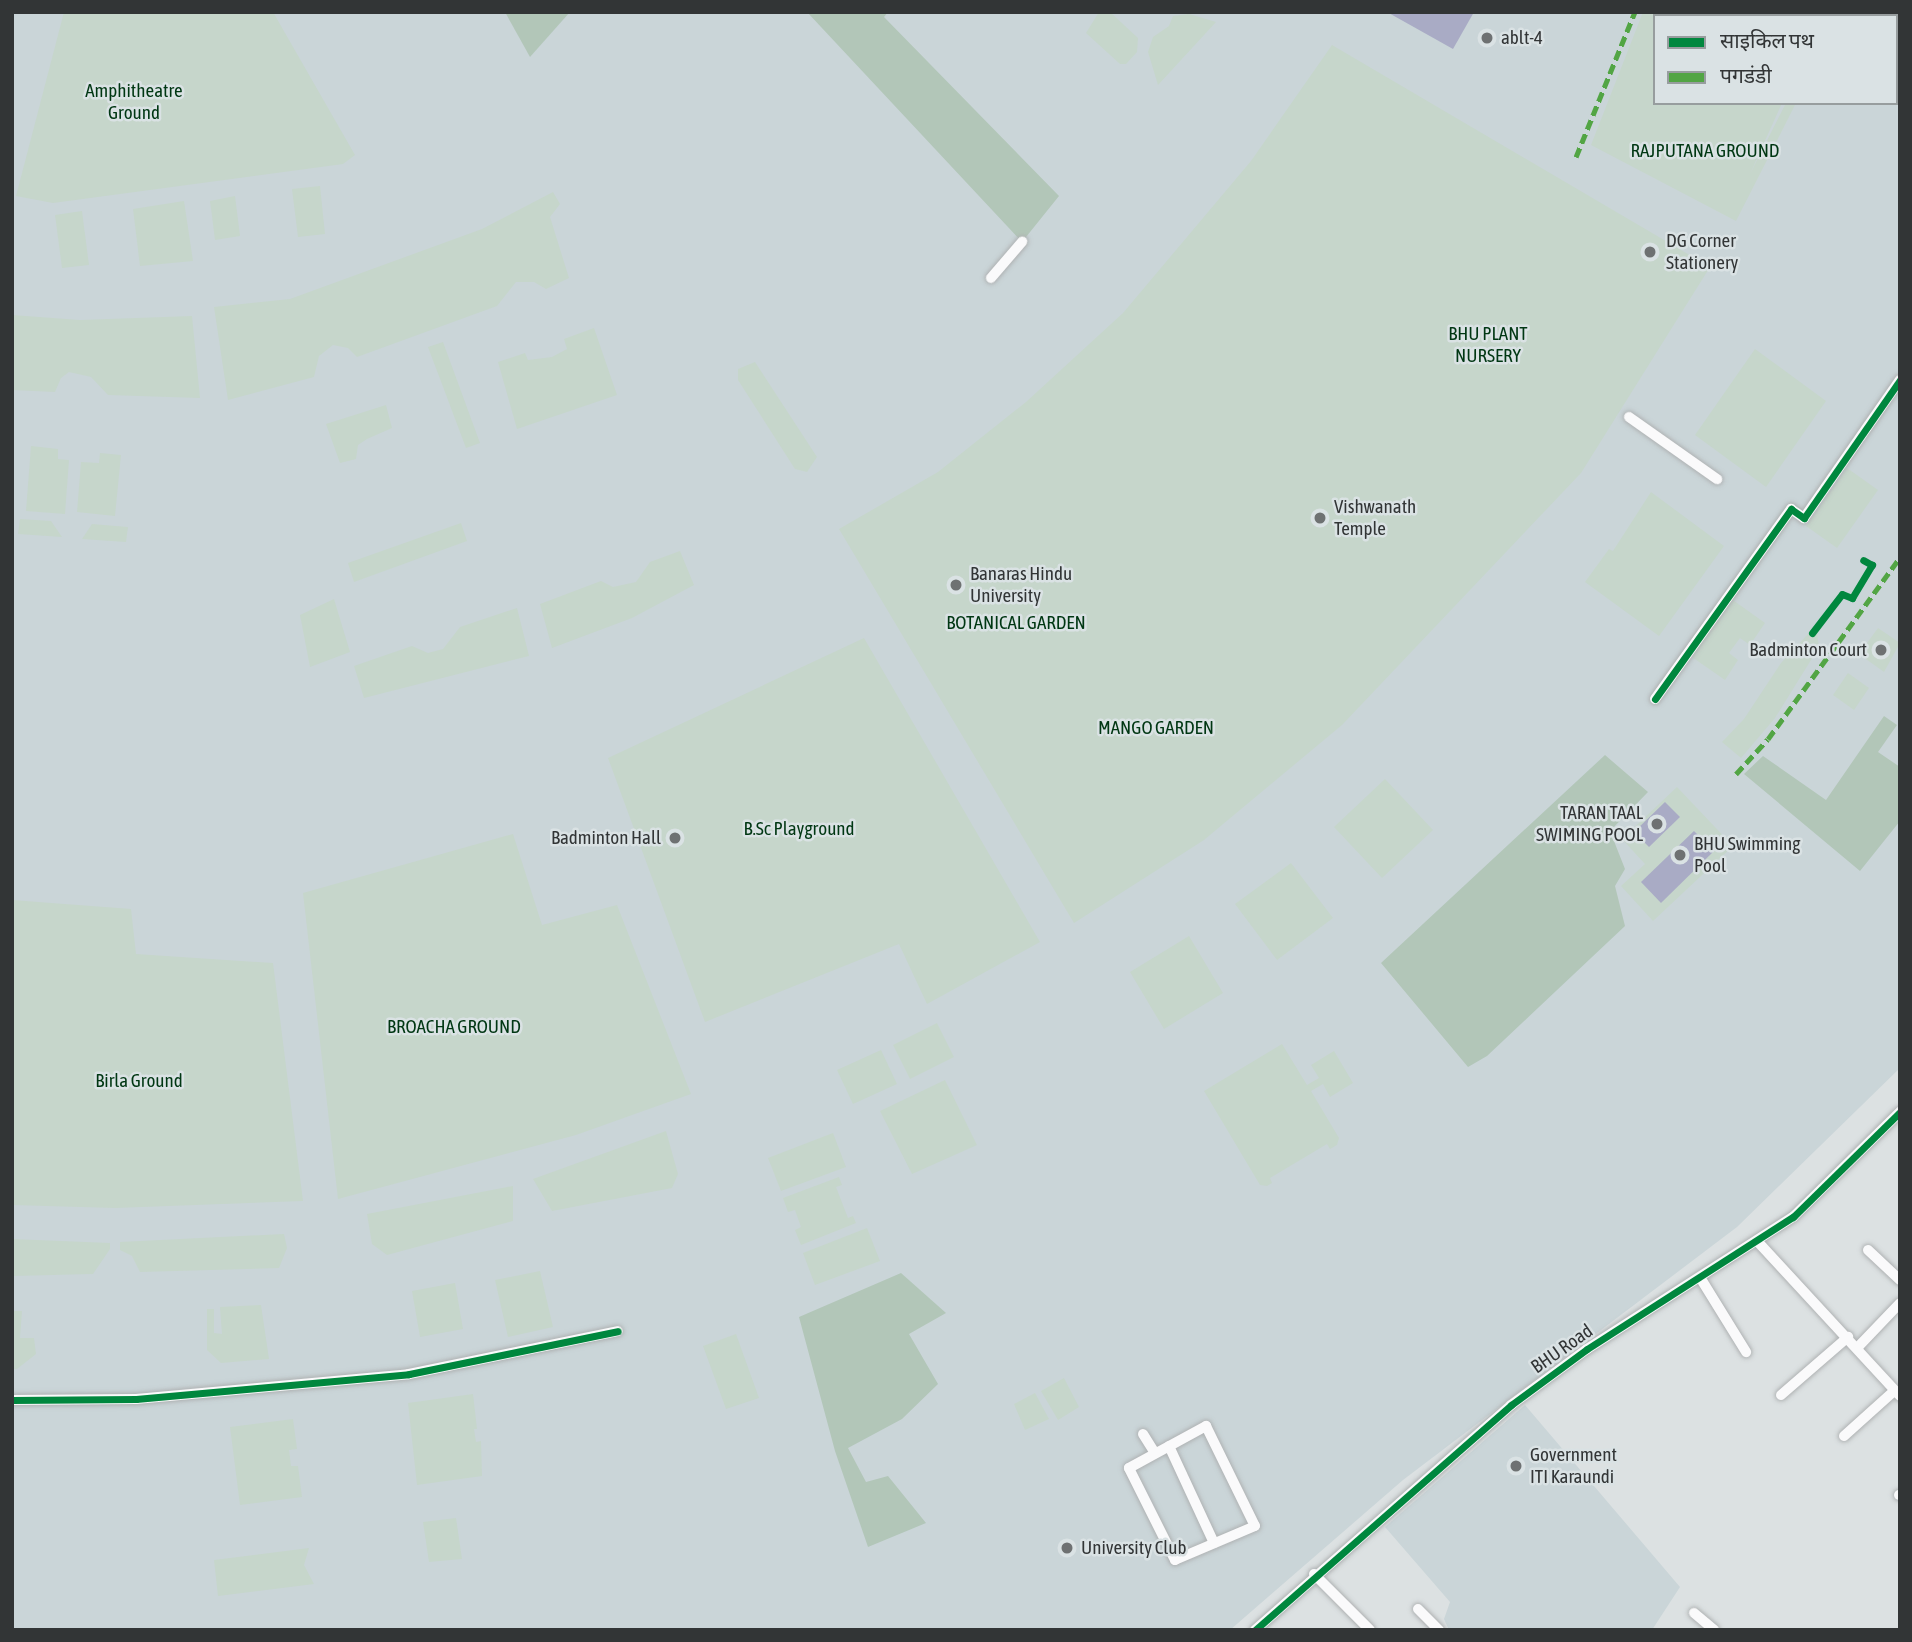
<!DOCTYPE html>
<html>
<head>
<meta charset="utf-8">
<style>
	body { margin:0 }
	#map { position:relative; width:1912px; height:1642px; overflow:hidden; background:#dce1e2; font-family:"Asap Condensed","Noto Sans Devanagari",sans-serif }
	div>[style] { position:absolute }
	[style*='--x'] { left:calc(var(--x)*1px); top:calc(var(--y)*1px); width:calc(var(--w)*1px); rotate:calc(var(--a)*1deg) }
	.built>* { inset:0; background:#cad5d8 }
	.green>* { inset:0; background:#c6d6cb }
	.forest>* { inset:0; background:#b2c6b8 }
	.water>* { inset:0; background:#a9abc5 }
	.roads { filter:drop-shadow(0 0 2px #afb2b3) drop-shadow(0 0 2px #afb2b3) }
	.street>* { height:10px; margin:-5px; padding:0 5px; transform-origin:5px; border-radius:5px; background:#fafafb }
	.quiet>* { height:5px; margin-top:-2.5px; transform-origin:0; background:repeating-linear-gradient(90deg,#52a544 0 10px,transparent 0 15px) }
	.cycleway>* { height:7px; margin:-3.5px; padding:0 3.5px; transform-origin:3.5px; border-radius:3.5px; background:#00873e }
	.dots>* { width:19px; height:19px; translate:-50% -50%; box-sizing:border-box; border:4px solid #dae2e4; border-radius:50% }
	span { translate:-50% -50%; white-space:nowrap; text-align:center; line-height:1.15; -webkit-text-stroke:5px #dae2e4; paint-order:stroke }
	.poi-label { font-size:19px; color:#323536 }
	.left { translate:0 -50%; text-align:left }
	.right { translate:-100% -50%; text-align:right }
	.park-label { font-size:19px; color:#003713 }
	.street-label { font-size:19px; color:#323536 }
	.frame { position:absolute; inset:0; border:14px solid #323536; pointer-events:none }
	.legend { position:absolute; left:1653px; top:14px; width:245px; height:91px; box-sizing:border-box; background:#dae2e4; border:2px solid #979d9e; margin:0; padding:9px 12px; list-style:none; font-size:21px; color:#323536 }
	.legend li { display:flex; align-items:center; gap:14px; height:35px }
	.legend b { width:35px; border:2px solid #979d9e }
</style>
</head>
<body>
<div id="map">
	<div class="built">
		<i style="clip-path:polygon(evenodd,12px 12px,1900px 12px,1900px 1068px,1737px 1227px,1403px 1480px,1230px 1630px,12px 1630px,12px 12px,1655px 16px,1896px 16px,1896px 103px,1655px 103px,1655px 16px)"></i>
		<i style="clip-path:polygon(1525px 1405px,1680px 1587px,1652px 1630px,1449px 1630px,1444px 1619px,1450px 1602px,1385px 1527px)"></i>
	</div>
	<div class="green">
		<i style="clip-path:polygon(64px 12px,273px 12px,355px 155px,343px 164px,53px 203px,16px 196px)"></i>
		<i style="clip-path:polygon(1099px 12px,1110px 12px,1138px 38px,1137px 52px,1126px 64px,1120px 64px,1086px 33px)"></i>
		<i style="clip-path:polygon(1643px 12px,1823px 12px,1655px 16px,1655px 103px,1782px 103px,1750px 174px,1786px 103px,1796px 103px,1736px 221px,1591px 145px)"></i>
		<i style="clip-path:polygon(1189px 14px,1216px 22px,1158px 85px,1148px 52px,1153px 37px,1169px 26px,1173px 16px)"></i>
		<i style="clip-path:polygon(1332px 45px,1710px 267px,1581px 473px,1342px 725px,1204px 840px,1074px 923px,839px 529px,938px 472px,1026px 402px,1123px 313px,1251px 161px)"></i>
		<i style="clip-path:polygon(320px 186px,325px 234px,298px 237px,292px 189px)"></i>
		<i style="clip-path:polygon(553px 192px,560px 204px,550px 217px,569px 278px,546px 289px,534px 282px,516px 282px,497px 306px,357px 357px,348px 348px,333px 345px,319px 356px,314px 377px,228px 400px,214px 307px,290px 299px,482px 229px)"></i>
		<i style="clip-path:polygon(235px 196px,240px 236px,215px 240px,210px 201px)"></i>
		<i style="clip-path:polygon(184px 201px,193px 261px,140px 266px,133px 209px)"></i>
		<i style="clip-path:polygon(82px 211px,89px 265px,62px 268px,55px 215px)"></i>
		<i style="clip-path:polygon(12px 315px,80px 320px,192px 316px,200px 398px,108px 395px,91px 377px,69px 372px,61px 378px,55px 392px,12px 390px)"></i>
		<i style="clip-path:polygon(594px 328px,617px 395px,517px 429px,498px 362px,525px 353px,528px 360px,552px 357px,567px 349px,564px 339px)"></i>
		<i style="clip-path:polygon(443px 342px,480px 443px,466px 448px,428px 347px)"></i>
		<i style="clip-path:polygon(1755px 349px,1826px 401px,1766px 487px,1695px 435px)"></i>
		<i style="clip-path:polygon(755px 362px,817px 457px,807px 472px,795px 469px,738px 380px,738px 369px)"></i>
		<i style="clip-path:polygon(386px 405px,392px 428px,367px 439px,358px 445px,356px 459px,340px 463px,326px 424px)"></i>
		<i style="clip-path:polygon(31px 446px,58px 449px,58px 459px,69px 460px,65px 514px,26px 511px)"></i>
		<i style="clip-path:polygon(100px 453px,121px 455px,115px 516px,77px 512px,81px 462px,99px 463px)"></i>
		<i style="clip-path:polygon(1847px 468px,1878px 490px,1837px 548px,1806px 526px)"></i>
		<i style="clip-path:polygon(1651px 492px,1724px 546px,1659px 636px,1585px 582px,1609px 549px,1613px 551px)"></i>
		<i style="clip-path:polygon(20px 519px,51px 521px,62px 537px,18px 534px)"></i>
		<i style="clip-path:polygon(461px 523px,467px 541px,354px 582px,348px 563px)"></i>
		<i style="clip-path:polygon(92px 524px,128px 527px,126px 542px,82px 539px)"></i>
		<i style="clip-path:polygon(680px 551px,694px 585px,632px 618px,552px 648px,540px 604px,601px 581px,613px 587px,636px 582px,650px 562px)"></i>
		<i style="clip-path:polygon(1730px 598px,1765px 623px,1750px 645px,1740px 638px,1729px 653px,1738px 660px,1725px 680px,1689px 655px)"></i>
		<i style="clip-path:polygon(334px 599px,350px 652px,310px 667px,300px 615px)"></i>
		<i style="clip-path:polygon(517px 608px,529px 656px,364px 698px,354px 666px,412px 646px,428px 653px,443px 649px,460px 627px)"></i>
		<i style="clip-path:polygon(1878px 628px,1900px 643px,1884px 672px,1859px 654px)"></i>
		<i style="clip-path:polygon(1817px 633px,1819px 647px,1775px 718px,1741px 758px,1722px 742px,1744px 719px,1781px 663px,1808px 634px)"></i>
		<i style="clip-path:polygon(864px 638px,1040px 942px,927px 1004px,899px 944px,705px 1022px,608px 758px)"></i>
		<i style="clip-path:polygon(1848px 673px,1869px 688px,1854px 710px,1833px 695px)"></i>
		<i style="clip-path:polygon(1385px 779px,1433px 830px,1382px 878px,1334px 827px)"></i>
		<i style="clip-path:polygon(1677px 787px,1733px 846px,1653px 921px,1621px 886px,1645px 864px,1622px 839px)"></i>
		<i style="clip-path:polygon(513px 834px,542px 925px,617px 905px,691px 1094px,576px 1135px,338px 1199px,303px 893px)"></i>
		<i style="clip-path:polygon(1291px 863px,1333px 918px,1277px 960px,1235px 904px)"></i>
		<i style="clip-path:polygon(12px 900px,131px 909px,136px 954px,273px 963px,303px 1201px,115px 1208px,12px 1205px)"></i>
		<i style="clip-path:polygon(1189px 936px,1223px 993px,1164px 1029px,1130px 972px)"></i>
		<i style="clip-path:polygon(937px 1023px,954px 1057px,910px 1079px,893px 1045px)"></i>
		<i style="clip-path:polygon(1282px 1044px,1307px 1085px,1319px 1078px,1311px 1065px,1334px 1051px,1353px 1083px,1330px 1097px,1323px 1084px,1311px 1091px,1339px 1138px,1337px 1145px,1330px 1149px,1327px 1144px,1270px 1178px,1272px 1183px,1267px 1186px,1260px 1185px,1204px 1091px)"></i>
		<i style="clip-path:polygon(881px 1050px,897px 1084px,853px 1104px,837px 1070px)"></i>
		<i style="clip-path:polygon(945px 1080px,977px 1145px,912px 1174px,880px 1111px)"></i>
		<i style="clip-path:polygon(666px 1131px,678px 1174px,672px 1188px,552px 1211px,533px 1179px)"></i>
		<i style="clip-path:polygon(833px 1133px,846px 1167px,781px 1191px,768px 1158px)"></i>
		<i style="clip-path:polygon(839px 1177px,842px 1185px,836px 1187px,848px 1218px,853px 1216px,856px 1223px,801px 1245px,795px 1230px,801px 1227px,795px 1210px,788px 1212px,783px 1198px)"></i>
		<i style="clip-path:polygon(513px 1186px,513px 1221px,387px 1255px,372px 1244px,367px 1214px)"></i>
		<i style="clip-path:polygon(867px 1228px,880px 1261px,815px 1285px,803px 1253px)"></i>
		<i style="clip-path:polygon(284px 1234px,287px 1248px,279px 1268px,140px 1272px,132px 1256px,120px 1250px,120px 1242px)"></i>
		<i style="clip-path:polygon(12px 1239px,110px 1243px,110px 1249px,93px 1274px,12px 1276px)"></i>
		<i style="clip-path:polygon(540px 1271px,553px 1327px,508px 1337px,495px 1280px)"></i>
		<i style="clip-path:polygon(455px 1283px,463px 1329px,420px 1337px,412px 1291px)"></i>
		<i style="clip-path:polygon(261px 1305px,269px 1359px,221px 1363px,207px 1350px,207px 1309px,214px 1309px,214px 1333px,222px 1334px,220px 1307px)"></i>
		<i style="clip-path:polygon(12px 1311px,22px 1311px,20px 1338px,34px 1338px,36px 1354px,17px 1369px,12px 1369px)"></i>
		<i style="clip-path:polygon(736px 1334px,759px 1398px,726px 1409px,703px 1346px)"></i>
		<i style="clip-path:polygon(1064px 1378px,1079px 1407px,1058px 1420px,1041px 1391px)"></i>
		<i style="clip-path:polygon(1035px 1393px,1049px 1419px,1025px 1430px,1014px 1404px)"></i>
		<i style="clip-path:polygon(473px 1394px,477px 1429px,474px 1429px,476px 1442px,481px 1441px,482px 1476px,417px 1485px,408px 1403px)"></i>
		<i style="clip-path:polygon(293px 1419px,297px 1449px,289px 1450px,291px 1466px,298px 1466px,302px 1497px,240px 1505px,230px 1427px)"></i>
		<i style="clip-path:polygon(456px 1518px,462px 1559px,429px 1562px,423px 1522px)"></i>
		<i style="clip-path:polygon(309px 1548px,304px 1565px,314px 1584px,218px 1596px,214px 1560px)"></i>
	</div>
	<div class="forest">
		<i style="clip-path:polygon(505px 12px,570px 12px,530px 57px)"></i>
		<i style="clip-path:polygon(807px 12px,888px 12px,884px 17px,1059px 196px,1022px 242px)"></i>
		<i style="clip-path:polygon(1884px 716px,1897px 725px,1878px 752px,1900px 767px,1900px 821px,1860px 871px,1744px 774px,1763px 756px,1826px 800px)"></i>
		<i style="clip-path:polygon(1605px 755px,1648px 792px,1610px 831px,1625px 869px,1615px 886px,1625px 926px,1487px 1056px,1468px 1067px,1381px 963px)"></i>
		<i style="clip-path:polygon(901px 1273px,946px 1313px,909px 1334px,938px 1384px,902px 1419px,848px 1448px,866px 1482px,888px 1476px,926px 1523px,868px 1547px,835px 1451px,799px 1317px)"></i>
	</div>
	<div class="water">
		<i style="clip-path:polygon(1387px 12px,1474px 12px,1453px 49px)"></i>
		<i style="clip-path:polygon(1665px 802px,1680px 817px,1649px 847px,1634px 832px)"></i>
		<i style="clip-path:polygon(1694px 831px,1714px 851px,1661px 903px,1641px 882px)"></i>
	</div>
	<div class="roads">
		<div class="street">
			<i style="--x:991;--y:278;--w:48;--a:-49.3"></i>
			<i style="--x:1629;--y:417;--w:108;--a:35.2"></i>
			<i style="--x:1655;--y:699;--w:234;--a:-54.4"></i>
			<i style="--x:1791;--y:509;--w:16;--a:35"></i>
			<i style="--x:1804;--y:518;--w:168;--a:-55.2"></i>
			<i style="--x:1758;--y:1242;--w:209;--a:47.3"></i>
			<i style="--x:1868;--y:1250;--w:44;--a:43.2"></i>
			<i style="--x:1701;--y:1279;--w:86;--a:58.3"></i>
			<i style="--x:1858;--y:1347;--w:61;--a:-46.3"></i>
			<i style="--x:1781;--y:1395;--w:89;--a:-40.9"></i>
			<i style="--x:12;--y:1400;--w:124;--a:-0.5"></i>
			<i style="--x:136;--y:1399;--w:274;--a:-5.2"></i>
			<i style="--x:409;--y:1374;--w:213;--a:-11.6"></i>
			<i style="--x:1206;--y:1426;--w:111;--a:63.9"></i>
			<i style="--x:1255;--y:1526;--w:87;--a:157"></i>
			<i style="--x:1175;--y:1560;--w:103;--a:-116.6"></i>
			<i style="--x:1129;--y:1468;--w:88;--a:-28.6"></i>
			<i style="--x:1143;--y:1434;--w:22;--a:58"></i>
			<i style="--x:1844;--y:1436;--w:67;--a:-42"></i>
			<i style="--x:1169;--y:1446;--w:107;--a:65.1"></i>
			<i style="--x:1899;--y:1495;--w:1;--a:0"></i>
			<i style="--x:1314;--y:1574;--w:79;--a:45"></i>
			<i style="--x:1418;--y:1609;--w:30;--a:45"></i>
			<i style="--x:1694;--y:1613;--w:26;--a:40"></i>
			<i style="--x:1255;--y:1630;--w:341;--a:-41.3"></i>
			<i style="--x:1511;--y:1405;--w:94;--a:-36.4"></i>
			<i style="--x:1587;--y:1349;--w:245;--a:-32.7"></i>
			<i style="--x:1793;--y:1217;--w:150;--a:-44.5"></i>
		</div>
	</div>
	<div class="quiet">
		<i style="--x:1576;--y:157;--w:157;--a:-67.9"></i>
		<i style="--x:1736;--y:774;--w:47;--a:-47.6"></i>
		<i style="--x:1768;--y:739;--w:225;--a:-54"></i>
	</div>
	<div class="cycleway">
		<i style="--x:1812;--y:633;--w:49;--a:-52.4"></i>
		<i style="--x:1842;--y:594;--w:11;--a:22"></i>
		<i style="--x:1852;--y:598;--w:39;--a:-59"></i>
		<i style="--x:1872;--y:565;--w:10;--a:-151"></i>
		<i style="--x:1655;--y:699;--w:234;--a:-54.4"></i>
		<i style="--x:1791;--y:509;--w:16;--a:35"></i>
		<i style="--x:1804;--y:518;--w:168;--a:-55.2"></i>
		<i style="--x:12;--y:1400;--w:124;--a:-0.5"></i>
		<i style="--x:136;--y:1399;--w:274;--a:-5.2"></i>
		<i style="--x:409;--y:1374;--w:213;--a:-11.6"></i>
		<i style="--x:1255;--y:1630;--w:341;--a:-41.3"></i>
		<i style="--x:1511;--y:1405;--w:94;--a:-36.4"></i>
		<i style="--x:1587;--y:1349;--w:245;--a:-32.7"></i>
		<i style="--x:1793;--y:1217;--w:150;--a:-44.5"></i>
	</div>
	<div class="dots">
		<i style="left:1487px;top:38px;background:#6e7172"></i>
		<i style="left:1650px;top:252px;background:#6e7172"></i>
		<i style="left:1320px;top:518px;background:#6e7172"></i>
		<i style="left:956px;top:585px;background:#6e7172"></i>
		<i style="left:1881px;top:650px;background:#6e7172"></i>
		<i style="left:1657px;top:824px;background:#6e7172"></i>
		<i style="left:675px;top:838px;background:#6e7172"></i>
		<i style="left:1680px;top:855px;background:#6e7172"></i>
		<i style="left:1516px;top:1466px;background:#6e7172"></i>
		<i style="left:1067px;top:1548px;background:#6e7172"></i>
	</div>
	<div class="poi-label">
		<span class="left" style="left:1501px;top:38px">ablt-4</span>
		<span class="left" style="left:1666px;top:252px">DG Corner<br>Stationery</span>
		<span class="left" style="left:1334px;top:518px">Vishwanath<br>Temple</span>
		<span class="left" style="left:970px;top:585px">Banaras Hindu<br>University</span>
		<span class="right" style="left:1867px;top:650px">Badminton Court</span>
		<span class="right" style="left:1643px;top:824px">TARAN TAAL<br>SWIMING POOL</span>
		<span class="right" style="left:661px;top:838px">Badminton Hall</span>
		<span class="left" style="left:1694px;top:855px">BHU Swimming<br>Pool</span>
		<span class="left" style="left:1530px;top:1466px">Government<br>ITI Karaundi</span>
		<span class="left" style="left:1081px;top:1548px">University Club</span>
	</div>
	<div class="park-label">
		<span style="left:134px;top:102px">Amphitheatre<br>Ground</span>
		<span style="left:1705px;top:151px">RAJPUTANA GROUND</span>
		<span style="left:1488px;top:345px">BHU PLANT<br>NURSERY</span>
		<span style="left:1016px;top:623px">BOTANICAL GARDEN</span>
		<span style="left:1156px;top:728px">MANGO GARDEN</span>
		<span style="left:799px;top:829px">B.Sc Playground</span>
		<span style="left:454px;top:1027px">BROACHA GROUND</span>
		<span style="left:139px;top:1081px">Birla Ground</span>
	</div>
	<div class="street-label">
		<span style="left:1562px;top:1349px;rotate:-35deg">BHU Road</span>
	</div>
	<div class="frame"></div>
	<ul class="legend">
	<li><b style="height:9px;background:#00873e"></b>साइकिल पथ</li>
	<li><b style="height:9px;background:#52a544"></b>पगडंडी</li>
	</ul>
</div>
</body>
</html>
